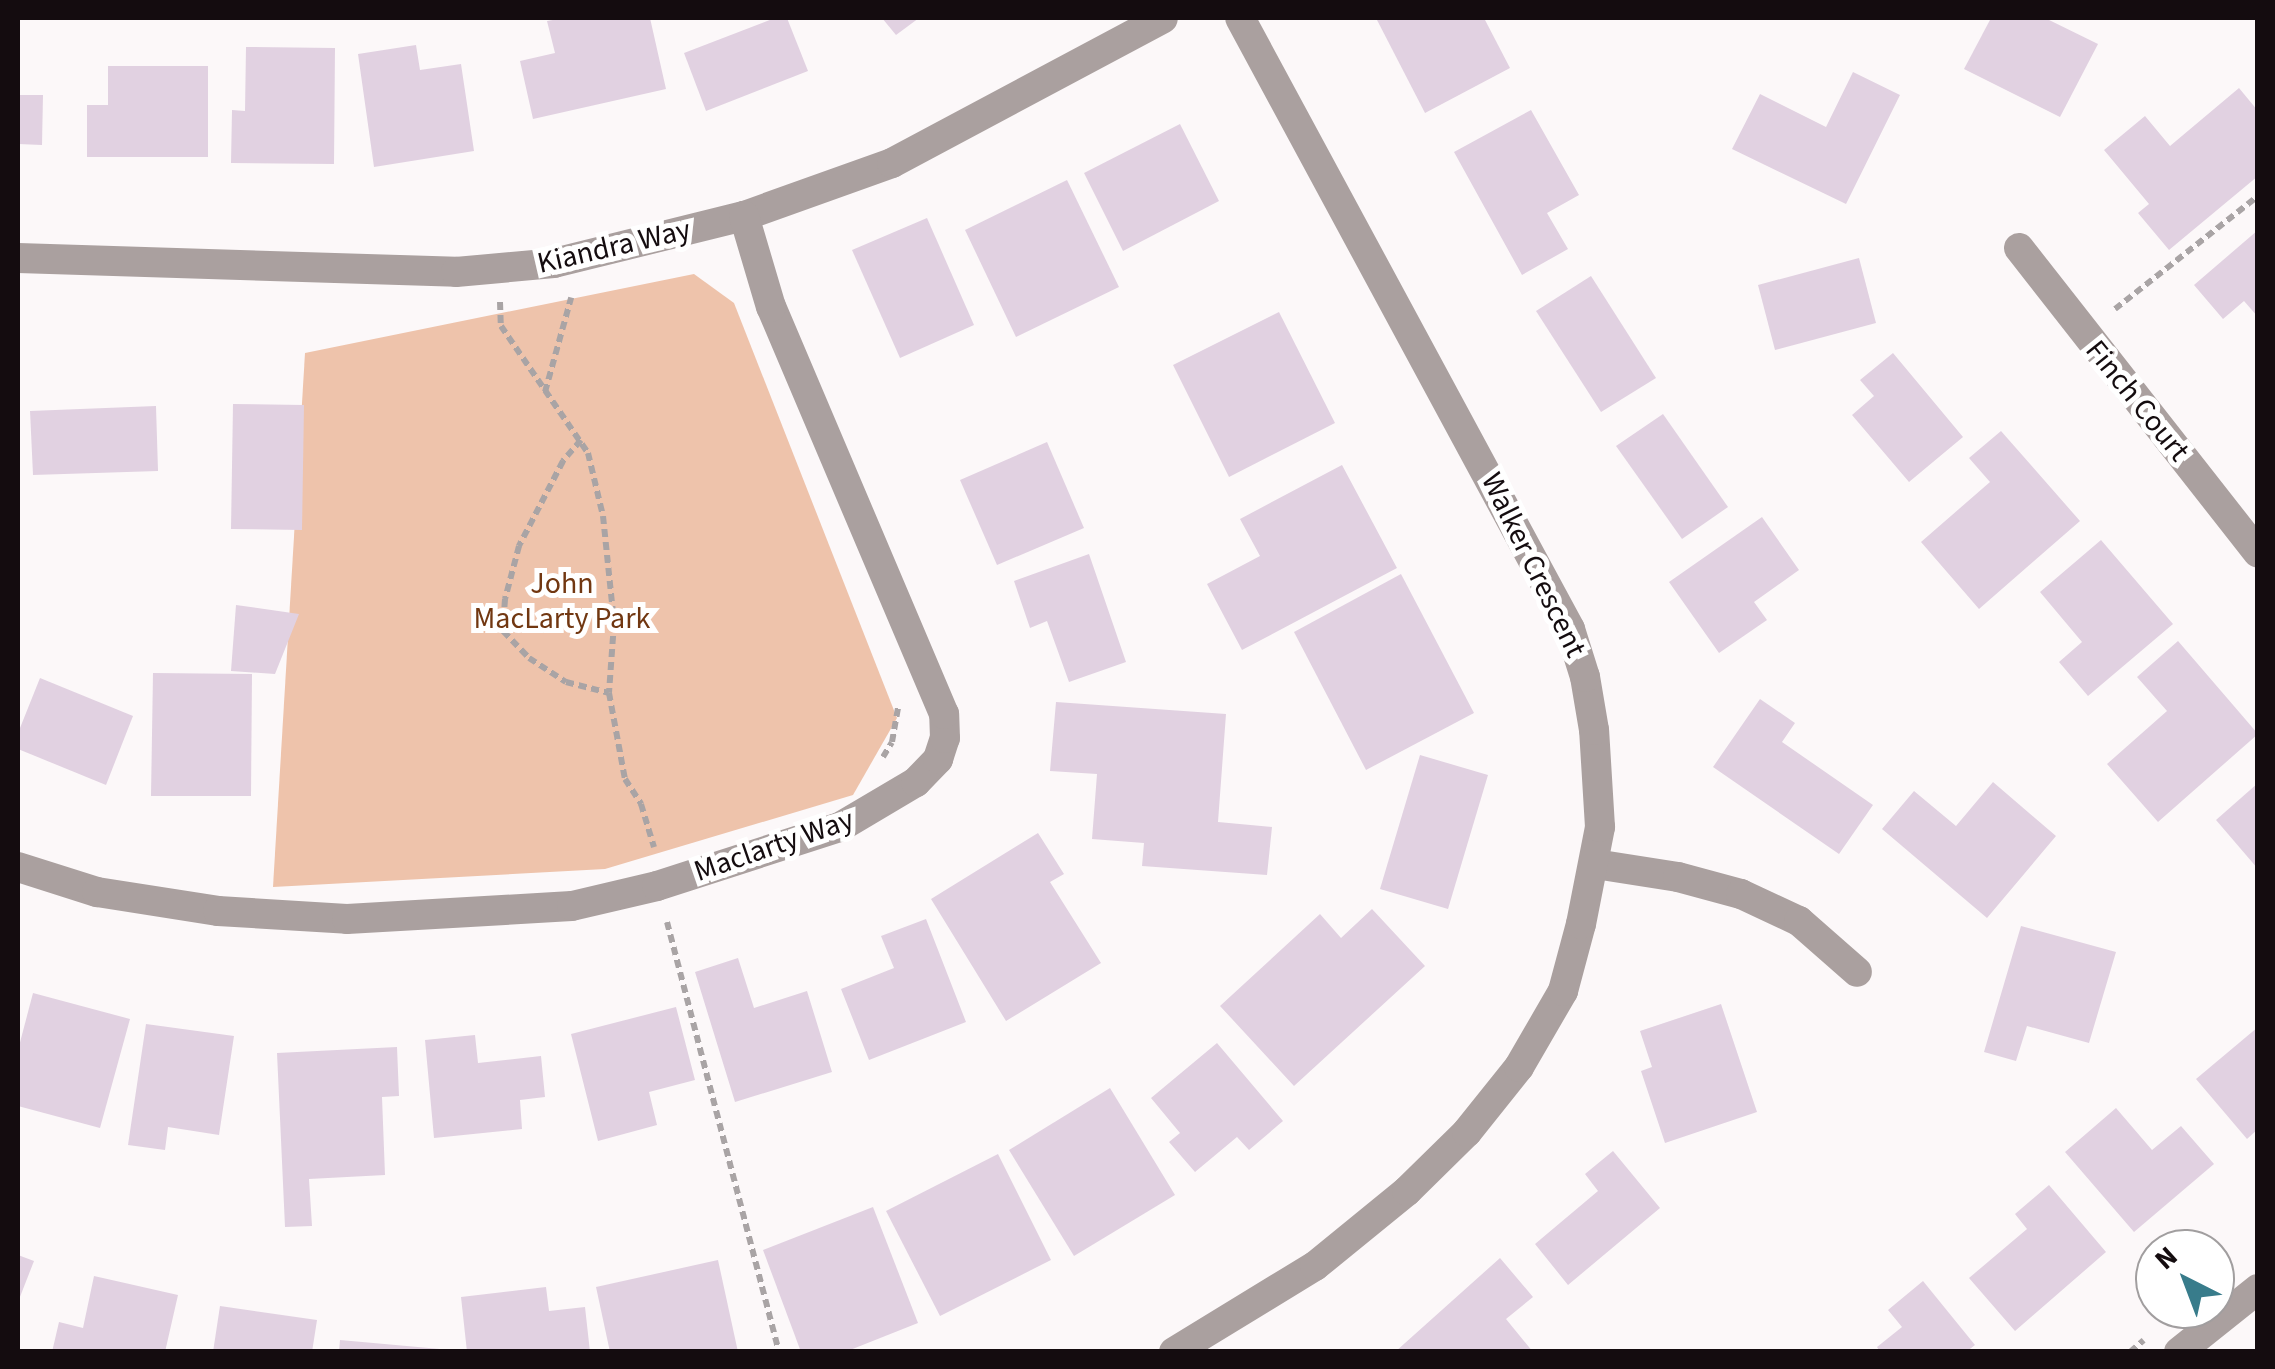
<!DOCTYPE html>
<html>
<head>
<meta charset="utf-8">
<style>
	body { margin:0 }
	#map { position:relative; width:2275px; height:1369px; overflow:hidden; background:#fcf8f9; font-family:"Source Sans 3",sans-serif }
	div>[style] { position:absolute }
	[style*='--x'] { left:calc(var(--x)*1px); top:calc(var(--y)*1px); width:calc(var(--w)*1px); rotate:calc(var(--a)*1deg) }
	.green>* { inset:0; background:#eec3ab }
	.building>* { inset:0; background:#e1d1e1 }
	.path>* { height:6px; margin-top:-3px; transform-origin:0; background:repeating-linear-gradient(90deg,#a9a4a5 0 8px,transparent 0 13px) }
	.minor>* { height:30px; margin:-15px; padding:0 15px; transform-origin:15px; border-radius:15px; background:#aaa09f }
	span { translate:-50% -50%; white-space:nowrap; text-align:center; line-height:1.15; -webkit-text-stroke:10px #fff; paint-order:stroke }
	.street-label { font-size:30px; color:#140c0f }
	.park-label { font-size:30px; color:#713711 }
	.frame { position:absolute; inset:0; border:20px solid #140c0f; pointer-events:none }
	.north { position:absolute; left:2135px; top:1229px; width:100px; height:100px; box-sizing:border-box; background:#fff; border:2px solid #a19e9f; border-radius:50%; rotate:318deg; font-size:28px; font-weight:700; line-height:40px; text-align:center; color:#140c0f }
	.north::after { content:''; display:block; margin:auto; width:35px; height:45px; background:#387c8b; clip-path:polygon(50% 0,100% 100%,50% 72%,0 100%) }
</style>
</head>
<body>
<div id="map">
	<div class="green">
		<i style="clip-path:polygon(694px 274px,734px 303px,897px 718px,853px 795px,605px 869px,273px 887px,305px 353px)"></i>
	</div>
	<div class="building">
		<i style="clip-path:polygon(564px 18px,650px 18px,666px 89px,533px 119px,520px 61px,555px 53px,547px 21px)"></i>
		<i style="clip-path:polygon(775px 18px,787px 18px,808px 71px,706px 111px,684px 53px)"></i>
		<i style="clip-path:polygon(882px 18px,919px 18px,896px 35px)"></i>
		<i style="clip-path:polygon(1382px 18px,1484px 18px,1510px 68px,1425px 113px,1377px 20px)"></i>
		<i style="clip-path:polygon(1991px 18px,2045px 18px,2098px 44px,2060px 117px,1964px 69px)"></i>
		<i style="clip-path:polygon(416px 45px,420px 70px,461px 64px,474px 151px,374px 167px,358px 54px)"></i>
		<i style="clip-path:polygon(246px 47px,335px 48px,334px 164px,231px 163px,232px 110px,245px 111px)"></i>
		<i style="clip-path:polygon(108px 66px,208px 66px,208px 157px,87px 157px,87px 105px,108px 105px)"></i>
		<i style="clip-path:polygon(1853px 72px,1900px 95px,1846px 204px,1732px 149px,1760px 94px,1826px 127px)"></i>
		<i style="clip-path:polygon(2239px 88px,2258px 111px,2258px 176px,2169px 250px,2138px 213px,2149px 204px,2104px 150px,2145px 116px,2170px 146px)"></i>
		<i style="clip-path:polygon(18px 95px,43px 95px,42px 145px,18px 144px)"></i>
		<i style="clip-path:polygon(1531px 110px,1579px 195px,1547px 213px,1568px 249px,1522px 275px,1454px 152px)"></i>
		<i style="clip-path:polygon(1180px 124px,1219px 201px,1123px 251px,1084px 173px)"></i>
		<i style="clip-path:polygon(1067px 180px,1119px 287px,1016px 337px,965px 230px)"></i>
		<i style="clip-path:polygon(927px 218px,974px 325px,900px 358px,852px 250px)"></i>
		<i style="clip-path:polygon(2258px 230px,2258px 317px,2244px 301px,2223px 319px,2194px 285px)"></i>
		<i style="clip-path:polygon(1859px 258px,1876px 323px,1775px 350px,1758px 285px)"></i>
		<i style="clip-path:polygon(1591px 276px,1656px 378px,1601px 412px,1536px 311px)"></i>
		<i style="clip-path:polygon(1279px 312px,1335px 423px,1229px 477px,1173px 365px)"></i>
		<i style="clip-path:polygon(1893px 353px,1963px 437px,1909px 482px,1852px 415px,1874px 396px,1860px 380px)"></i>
		<i style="clip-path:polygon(233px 404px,304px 405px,302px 530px,231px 529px)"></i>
		<i style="clip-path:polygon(156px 406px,158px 471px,33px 475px,30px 411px)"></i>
		<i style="clip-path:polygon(1663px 414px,1728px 507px,1682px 539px,1616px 446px)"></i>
		<i style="clip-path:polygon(2001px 431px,2080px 521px,1979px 609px,1921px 542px,1990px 482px,1969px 458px)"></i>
		<i style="clip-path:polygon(1047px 442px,1084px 528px,997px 565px,960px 480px)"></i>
		<i style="clip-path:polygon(1342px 465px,1397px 568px,1242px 650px,1207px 584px,1260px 556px,1240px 519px)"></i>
		<i style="clip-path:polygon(1762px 517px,1799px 570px,1754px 602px,1767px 620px,1719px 653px,1669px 582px)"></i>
		<i style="clip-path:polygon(2101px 540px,2173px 624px,2088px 696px,2059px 662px,2082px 642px,2040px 592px)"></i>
		<i style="clip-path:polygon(1089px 554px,1126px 662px,1069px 682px,1047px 621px,1030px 628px,1014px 581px)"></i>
		<i style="clip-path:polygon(1401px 574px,1474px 713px,1366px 770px,1294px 632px)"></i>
		<i style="clip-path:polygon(236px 605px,299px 614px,275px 674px,231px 671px)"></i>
		<i style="clip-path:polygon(2178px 641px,2258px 734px,2158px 822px,2107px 764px,2167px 711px,2137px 677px)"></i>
		<i style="clip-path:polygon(153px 673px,252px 674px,251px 796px,151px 796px)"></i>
		<i style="clip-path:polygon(40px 678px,133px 716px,106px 785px,18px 749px,18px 733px)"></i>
		<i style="clip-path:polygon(1760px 699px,1795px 723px,1782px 742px,1873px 805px,1839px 854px,1713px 767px)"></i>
		<i style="clip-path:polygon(1056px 702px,1226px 714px,1218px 822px,1272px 827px,1267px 875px,1142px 866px,1144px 843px,1092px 839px,1097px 774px,1050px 771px)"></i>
		<i style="clip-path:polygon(1420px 755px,1488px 775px,1448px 909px,1380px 889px)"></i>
		<i style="clip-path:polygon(1993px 782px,2056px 836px,1987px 918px,1882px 829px,1914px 791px,1956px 826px)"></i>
		<i style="clip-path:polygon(2258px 783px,2258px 869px,2216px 820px)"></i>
		<i style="clip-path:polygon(1038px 833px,1064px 874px,1050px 882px,1101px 963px,1006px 1021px,931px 899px)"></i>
		<i style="clip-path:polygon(1372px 909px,1425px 966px,1294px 1086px,1220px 1006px,1320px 914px,1341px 938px)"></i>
		<i style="clip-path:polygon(926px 919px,966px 1022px,869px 1060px,841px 989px,894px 968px,881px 936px)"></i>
		<i style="clip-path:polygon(2021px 926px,2116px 952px,2089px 1043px,2027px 1026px,2016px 1061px,1984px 1052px)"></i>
		<i style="clip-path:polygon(738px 958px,754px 1008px,807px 991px,832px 1072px,735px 1102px,695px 972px)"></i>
		<i style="clip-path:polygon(33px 993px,130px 1019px,100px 1128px,18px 1106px,18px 1050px)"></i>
		<i style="clip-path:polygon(1721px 1004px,1757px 1112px,1665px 1143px,1641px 1071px,1652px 1067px,1640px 1031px)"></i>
		<i style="clip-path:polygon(676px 1007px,695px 1080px,649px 1092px,657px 1125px,598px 1141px,571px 1034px)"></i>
		<i style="clip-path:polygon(146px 1024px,234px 1036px,219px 1135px,168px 1127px,165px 1150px,128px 1145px)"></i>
		<i style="clip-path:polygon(2258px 1027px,2258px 1129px,2247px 1139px,2196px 1079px)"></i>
		<i style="clip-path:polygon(475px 1035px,478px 1063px,541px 1056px,545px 1097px,520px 1100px,522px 1129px,434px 1138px,425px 1040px)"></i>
		<i style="clip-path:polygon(1217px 1043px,1283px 1121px,1249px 1150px,1237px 1137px,1195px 1172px,1169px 1142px,1180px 1133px,1151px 1098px)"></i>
		<i style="clip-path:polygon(397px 1047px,399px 1096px,382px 1097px,385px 1175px,309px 1179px,312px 1226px,285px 1227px,277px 1053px)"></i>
		<i style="clip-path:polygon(1110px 1088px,1175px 1195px,1074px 1256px,1009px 1150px)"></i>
		<i style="clip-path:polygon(2116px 1108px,2152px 1150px,2181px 1126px,2214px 1164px,2134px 1232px,2065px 1152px)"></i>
		<i style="clip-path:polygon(1613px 1151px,1660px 1208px,1568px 1285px,1535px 1244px,1598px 1191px,1585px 1174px)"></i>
		<i style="clip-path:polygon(998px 1154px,1051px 1260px,940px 1316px,886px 1211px)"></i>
		<i style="clip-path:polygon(2049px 1185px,2106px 1252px,2015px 1331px,1969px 1278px,2027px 1229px,2015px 1214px)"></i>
		<i style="clip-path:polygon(873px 1207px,918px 1323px,845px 1352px,801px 1352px,763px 1250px)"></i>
		<i style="clip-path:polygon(18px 1255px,34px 1261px,18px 1302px)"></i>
		<i style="clip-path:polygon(1500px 1258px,1533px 1297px,1506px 1319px,1533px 1352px,1395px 1352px)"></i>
		<i style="clip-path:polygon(718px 1260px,738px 1352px,610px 1352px,596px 1287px)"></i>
		<i style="clip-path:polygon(94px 1276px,178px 1295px,165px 1352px,52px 1352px,59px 1322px,83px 1328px)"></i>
		<i style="clip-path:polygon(1923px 1281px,1975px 1345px,1966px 1352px,1880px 1352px,1877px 1347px,1902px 1327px,1888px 1310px)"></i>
		<i style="clip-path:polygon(546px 1287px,549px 1311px,585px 1307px,590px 1352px,467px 1352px,461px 1297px)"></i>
		<i style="clip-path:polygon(220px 1306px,317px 1320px,312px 1352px,213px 1352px)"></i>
		<i style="clip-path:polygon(340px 1340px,440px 1349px,439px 1352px,339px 1352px)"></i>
	</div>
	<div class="path">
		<i style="--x:500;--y:302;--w:24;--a:88"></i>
		<i style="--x:501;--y:326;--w:154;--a:55.6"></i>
		<i style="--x:588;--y:453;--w:65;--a:76.6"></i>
		<i style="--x:603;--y:516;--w:108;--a:84.1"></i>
		<i style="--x:614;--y:623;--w:70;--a:94.1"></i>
		<i style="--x:609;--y:693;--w:87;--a:79.5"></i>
		<i style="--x:625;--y:779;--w:30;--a:57"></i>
		<i style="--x:641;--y:804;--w:45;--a:73.2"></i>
		<i style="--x:2115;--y:309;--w:182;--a:-38.3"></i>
		<i style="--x:545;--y:392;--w:98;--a:-74.5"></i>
		<i style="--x:581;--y:440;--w:28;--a:131"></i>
		<i style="--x:563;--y:461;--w:96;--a:117.4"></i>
		<i style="--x:519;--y:546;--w:55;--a:104.8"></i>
		<i style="--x:505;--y:599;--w:32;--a:94"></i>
		<i style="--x:503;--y:631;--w:37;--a:46"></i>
		<i style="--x:529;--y:658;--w:44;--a:33"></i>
		<i style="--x:566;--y:682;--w:44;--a:14.3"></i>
		<i style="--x:883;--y:757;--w:17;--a:-59"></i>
		<i style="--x:892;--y:742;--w:35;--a:-80"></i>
		<i style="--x:667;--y:922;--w:444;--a:75.4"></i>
		<i style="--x:2130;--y:1352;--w:18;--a:-41"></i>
	</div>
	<div class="minor">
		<i style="--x:2019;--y:248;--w:387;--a:51.9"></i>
		<i style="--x:18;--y:258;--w:438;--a:1.8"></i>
		<i style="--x:456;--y:272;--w:98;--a:-5.2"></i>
		<i style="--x:554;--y:263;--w:196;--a:-13.9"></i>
		<i style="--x:744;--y:216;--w:157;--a:-19.7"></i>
		<i style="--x:892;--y:163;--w:307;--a:-28.1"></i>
		<i style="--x:1595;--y:864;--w:84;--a:8.9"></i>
		<i style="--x:1678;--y:877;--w:65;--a:15.1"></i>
		<i style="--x:1741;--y:894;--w:64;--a:25"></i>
		<i style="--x:1799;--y:921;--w:77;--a:41.3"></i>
		<i style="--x:18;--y:867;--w:83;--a:17.6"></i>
		<i style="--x:97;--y:892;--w:122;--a:8.9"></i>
		<i style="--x:218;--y:911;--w:129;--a:3.5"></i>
		<i style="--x:347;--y:919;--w:225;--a:-3.3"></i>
		<i style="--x:572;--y:906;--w:87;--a:-13.2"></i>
		<i style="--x:657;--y:886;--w:192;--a:-17.9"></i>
		<i style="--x:840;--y:827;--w:88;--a:-30.6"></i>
		<i style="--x:916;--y:782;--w:32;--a:-46"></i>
		<i style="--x:938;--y:759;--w:22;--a:-72"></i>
		<i style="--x:945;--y:738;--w:24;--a:-92"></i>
		<i style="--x:944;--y:714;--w:442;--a:-113"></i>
		<i style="--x:771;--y:307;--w:95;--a:-106.5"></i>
		<i style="--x:1174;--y:1352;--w:165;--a:-31.4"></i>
		<i style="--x:1315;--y:1266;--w:119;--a:-39.2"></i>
		<i style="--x:1407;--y:1191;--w:84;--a:-44.5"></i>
		<i style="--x:1467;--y:1132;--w:83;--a:-51.3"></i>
		<i style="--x:1519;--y:1067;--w:88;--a:-59.9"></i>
		<i style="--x:1563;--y:991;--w:69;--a:-75"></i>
		<i style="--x:1581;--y:924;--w:99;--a:-78.9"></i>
		<i style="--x:1600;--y:827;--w:97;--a:-93.5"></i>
		<i style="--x:1594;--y:730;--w:54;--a:-99.6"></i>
		<i style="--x:1585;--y:677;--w:50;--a:-107.4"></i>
		<i style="--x:1570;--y:629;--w:694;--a:-118.37"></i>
		<i style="--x:2179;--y:1352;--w:101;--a:-38.6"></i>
	</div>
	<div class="street-label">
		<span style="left:614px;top:247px;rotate:-13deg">Kiandra Way</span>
		<span style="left:2137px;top:401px;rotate:51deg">Finch Court</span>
		<span style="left:1533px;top:565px;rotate:64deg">Walker Crescent</span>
		<span style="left:774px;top:846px;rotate:-19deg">Maclarty Way</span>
	</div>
	<div class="park-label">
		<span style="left:562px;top:601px">John<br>MacLarty Park</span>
	</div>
	<div class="frame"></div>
	<div class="north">N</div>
</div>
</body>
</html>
